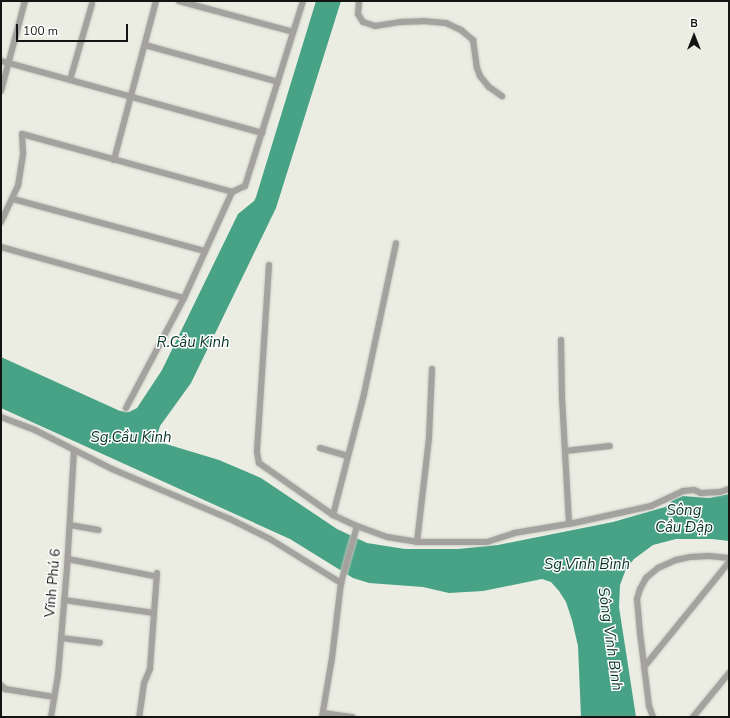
<!DOCTYPE html>
<html>
<head>
<meta charset="utf-8">
<style>
	body { margin:0 }
	#map { position:relative; width:730px; height:718px; overflow:hidden; background:#ebede3; font-family:"Nunito Sans",sans-serif }
	div>[style] { position:absolute }
	[style*='--x'] { left:calc(var(--x)*1px); top:calc(var(--y)*1px); width:calc(var(--w)*1px); rotate:calc(var(--a)*1deg) }
	.water>* { inset:0; background:#47a286 }
	.roads { filter:drop-shadow(0 0 1px #c9cac2) drop-shadow(0 0 1px #c9cac2) }
	.minor>* { height:6px; margin:-3px; padding:0 3px; transform-origin:3px; border-radius:3px; background:#a4a29e }
	span { translate:-50% -50%; white-space:nowrap; text-align:center; line-height:1.15; -webkit-text-stroke:3px #fff; paint-order:stroke }
	.street-label { font-size:14px; color:#141512 }
	.water-label { font-size:15px; color:#083327; font-style:italic }
	.frame { position:absolute; inset:0; border:2px solid #141512; pointer-events:none }
	.north { position:absolute; left:674px; top:16px; width:40px; height:40px; -webkit-text-stroke:3px #fff; paint-order:stroke; rotate:0deg; font-size:11px; font-weight:700; line-height:16px; text-align:center; color:#141512 }
	.north::after { content:''; display:block; margin:auto; width:14px; height:18px; background:#141512; clip-path:polygon(50% 0,100% 100%,50% 72%,0 100%) }
	.scale { position:absolute; left:16px; top:24px; width:112px; height:18px; box-sizing:border-box; border:2px solid #141512; border-top:0; padding-left:5px; font-size:12px; line-height:14px; white-space:nowrap; color:#141512; -webkit-text-stroke:3px #fff; paint-order:stroke }
</style>
</head>
<body>
<div id="map">
	<div class="water">
		<i style="clip-path:polygon(316px 1px,341px 1px,276px 208px,191px 383px,160px 426px,157px 436px,166px 444px,219px 460px,261px 478px,337px 529px,367px 543px,405px 549px,458px 549px,498px 545px,613px 522px,665px 507px,673px 500px,683px 496px,709px 498px,729px 494px,729px 541px,712px 539px,676px 539px,653px 545px,634px 559px,626px 569px,620px 585px,619px 607px,636px 717px,581px 717px,578px 646px,572px 620px,566px 602px,559px 591px,551px 582px,542px 579px,483px 591px,449px 593px,423px 587px,369px 583px,353px 578px,290px 539px,1px 408px,1px 357px,120px 411px,129px 412px,137px 408px,162px 370px,238px 214px,254px 201px,256px 197px)"></i>
	</div>
	<div class="roads">
		<div class="minor">
			<i style="--x:179;--y:1;--w:118;--a:15.2"></i>
			<i style="--x:359;--y:1;--w:13;--a:94"></i>
			<i style="--x:358;--y:14;--w:9;--a:58"></i>
			<i style="--x:363;--y:22;--w:13;--a:18"></i>
			<i style="--x:375;--y:26;--w:25;--a:-9"></i>
			<i style="--x:400;--y:22;--w:23;--a:-2"></i>
			<i style="--x:423;--y:21;--w:23;--a:5"></i>
			<i style="--x:446;--y:23;--w:17;--a:25"></i>
			<i style="--x:461;--y:30;--w:16;--a:40"></i>
			<i style="--x:473;--y:40;--w:28;--a:82"></i>
			<i style="--x:477;--y:68;--w:9;--a:69"></i>
			<i style="--x:480;--y:76;--w:14;--a:51"></i>
			<i style="--x:489;--y:87;--w:16;--a:35"></i>
			<i style="--x:145;--y:45;--w:138;--a:15.5"></i>
			<i style="--x:1;--y:61;--w:271;--a:15.4"></i>
			<i style="--x:70;--y:80;--w:79;--a:-73.9"></i>
			<i style="--x:1;--y:91;--w:93;--a:-75.1"></i>
			<i style="--x:114;--y:160;--w:164;--a:-75.2"></i>
			<i style="--x:13;--y:199;--w:199;--a:15.2"></i>
			<i style="--x:1;--y:222;--w:40;--a:-65"></i>
			<i style="--x:18;--y:186;--w:33;--a:-81"></i>
			<i style="--x:23;--y:153;--w:19;--a:-93"></i>
			<i style="--x:22;--y:134;--w:218;--a:15.4"></i>
			<i style="--x:1;--y:247;--w:190;--a:15.6"></i>
			<i style="--x:269;--y:265;--w:187;--a:93.7"></i>
			<i style="--x:257;--y:452;--w:11;--a:80"></i>
			<i style="--x:259;--y:463;--w:90;--a:35.1"></i>
			<i style="--x:333;--y:515;--w:26;--a:25"></i>
			<i style="--x:561;--y:340;--w:58;--a:89"></i>
			<i style="--x:562;--y:398;--w:126;--a:86.8"></i>
			<i style="--x:126;--y:408;--w:124;--a:-62.2"></i>
			<i style="--x:184;--y:298;--w:116;--a:-65.6"></i>
			<i style="--x:232;--y:192;--w:14;--a:-25"></i>
			<i style="--x:245;--y:186;--w:194;--a:-72.6"></i>
			<i style="--x:1;--y:417;--w:36;--a:21"></i>
			<i style="--x:35;--y:430;--w:86;--a:26.9"></i>
			<i style="--x:112;--y:469;--w:128;--a:23"></i>
			<i style="--x:230;--y:519;--w:45;--a:26.6"></i>
			<i style="--x:270;--y:539;--w:84;--a:31.8"></i>
			<i style="--x:320;--y:448;--w:29;--a:16"></i>
			<i style="--x:565;--y:451;--w:45;--a:-6.3"></i>
			<i style="--x:333;--y:515;--w:125;--a:-75.6"></i>
			<i style="--x:364;--y:394;--w:154;--a:-78"></i>
			<i style="--x:70;--y:525;--w:29;--a:10"></i>
			<i style="--x:417;--y:542;--w:105;--a:-83.4"></i>
			<i style="--x:429;--y:438;--w:69;--a:-87.5"></i>
			<i style="--x:68;--y:559;--w:88;--a:11.2"></i>
			<i style="--x:64;--y:600;--w:91;--a:8.2"></i>
			<i style="--x:154;--y:613;--w:56;--a:94.1"></i>
			<i style="--x:150;--y:669;--w:15;--a:113"></i>
			<i style="--x:144;--y:683;--w:34;--a:98"></i>
			<i style="--x:154;--y:613;--w:40;--a:-85.7"></i>
			<i style="--x:61;--y:638;--w:39;--a:7"></i>
			<i style="--x:644;--y:667;--w:135;--a:-51"></i>
			<i style="--x:1;--y:685;--w:6;--a:45"></i>
			<i style="--x:5;--y:689;--w:50;--a:9.3"></i>
			<i style="--x:323;--y:713;--w:30;--a:8"></i>
			<i style="--x:51;--y:717;--w:43;--a:-80.5"></i>
			<i style="--x:58;--y:675;--w:107;--a:-85.2"></i>
			<i style="--x:67;--y:568;--w:117;--a:-86.6"></i>
			<i style="--x:322;--y:717;--w:60;--a:-80.4"></i>
			<i style="--x:332;--y:658;--w:76;--a:-83.2"></i>
			<i style="--x:341;--y:583;--w:59;--a:-74.3"></i>
			<i style="--x:357;--y:526;--w:32;--a:20"></i>
			<i style="--x:387;--y:537;--w:30;--a:9"></i>
			<i style="--x:417;--y:542;--w:70;--a:0"></i>
			<i style="--x:487;--y:542;--w:28;--a:-18"></i>
			<i style="--x:514;--y:533;--w:61;--a:-9.5"></i>
			<i style="--x:574;--y:523;--w:79;--a:-12.4"></i>
			<i style="--x:651;--y:506;--w:35;--a:-25"></i>
			<i style="--x:683;--y:491;--w:11;--a:-5"></i>
			<i style="--x:694;--y:490;--w:8;--a:23"></i>
			<i style="--x:701;--y:493;--w:19;--a:-3"></i>
			<i style="--x:720;--y:492;--w:9;--a:-18"></i>
			<i style="--x:653;--y:717;--w:12;--a:-110"></i>
			<i style="--x:649;--y:706;--w:74;--a:-97"></i>
			<i style="--x:640;--y:633;--w:34;--a:-95"></i>
			<i style="--x:637;--y:599;--w:10;--a:-73"></i>
			<i style="--x:640;--y:589;--w:13;--a:-61"></i>
			<i style="--x:646;--y:578;--w:16;--a:-40"></i>
			<i style="--x:658;--y:568;--w:20;--a:-24"></i>
			<i style="--x:676;--y:560;--w:14;--a:-12"></i>
			<i style="--x:690;--y:557;--w:19;--a:-3"></i>
			<i style="--x:709;--y:556;--w:20;--a:6"></i>
			<i style="--x:693;--y:717;--w:57;--a:-50.7"></i>
		</div>
	</div>
	<div class="street-label">
		<span style="left:53px;top:583px;rotate:-85deg">Vĩnh Phú 6</span>
	</div>
	<div class="water-label">
		<span style="left:193px;top:343px">R.Cầu Kinh</span>
		<span style="left:131px;top:438px">Sg.Cầu Kinh</span>
		<span style="left:684px;top:519px">Sông<br>Cầu Đập</span>
		<span style="left:587px;top:565px">Sg.Vĩnh Bình</span>
		<span style="left:610px;top:639px;rotate:82deg">Sông Vĩnh Bình</span>
	</div>
	<div class="frame"></div>
	<div class="north">B</div>
	<div class="scale">100 m</div>
</div>
</body>
</html>
